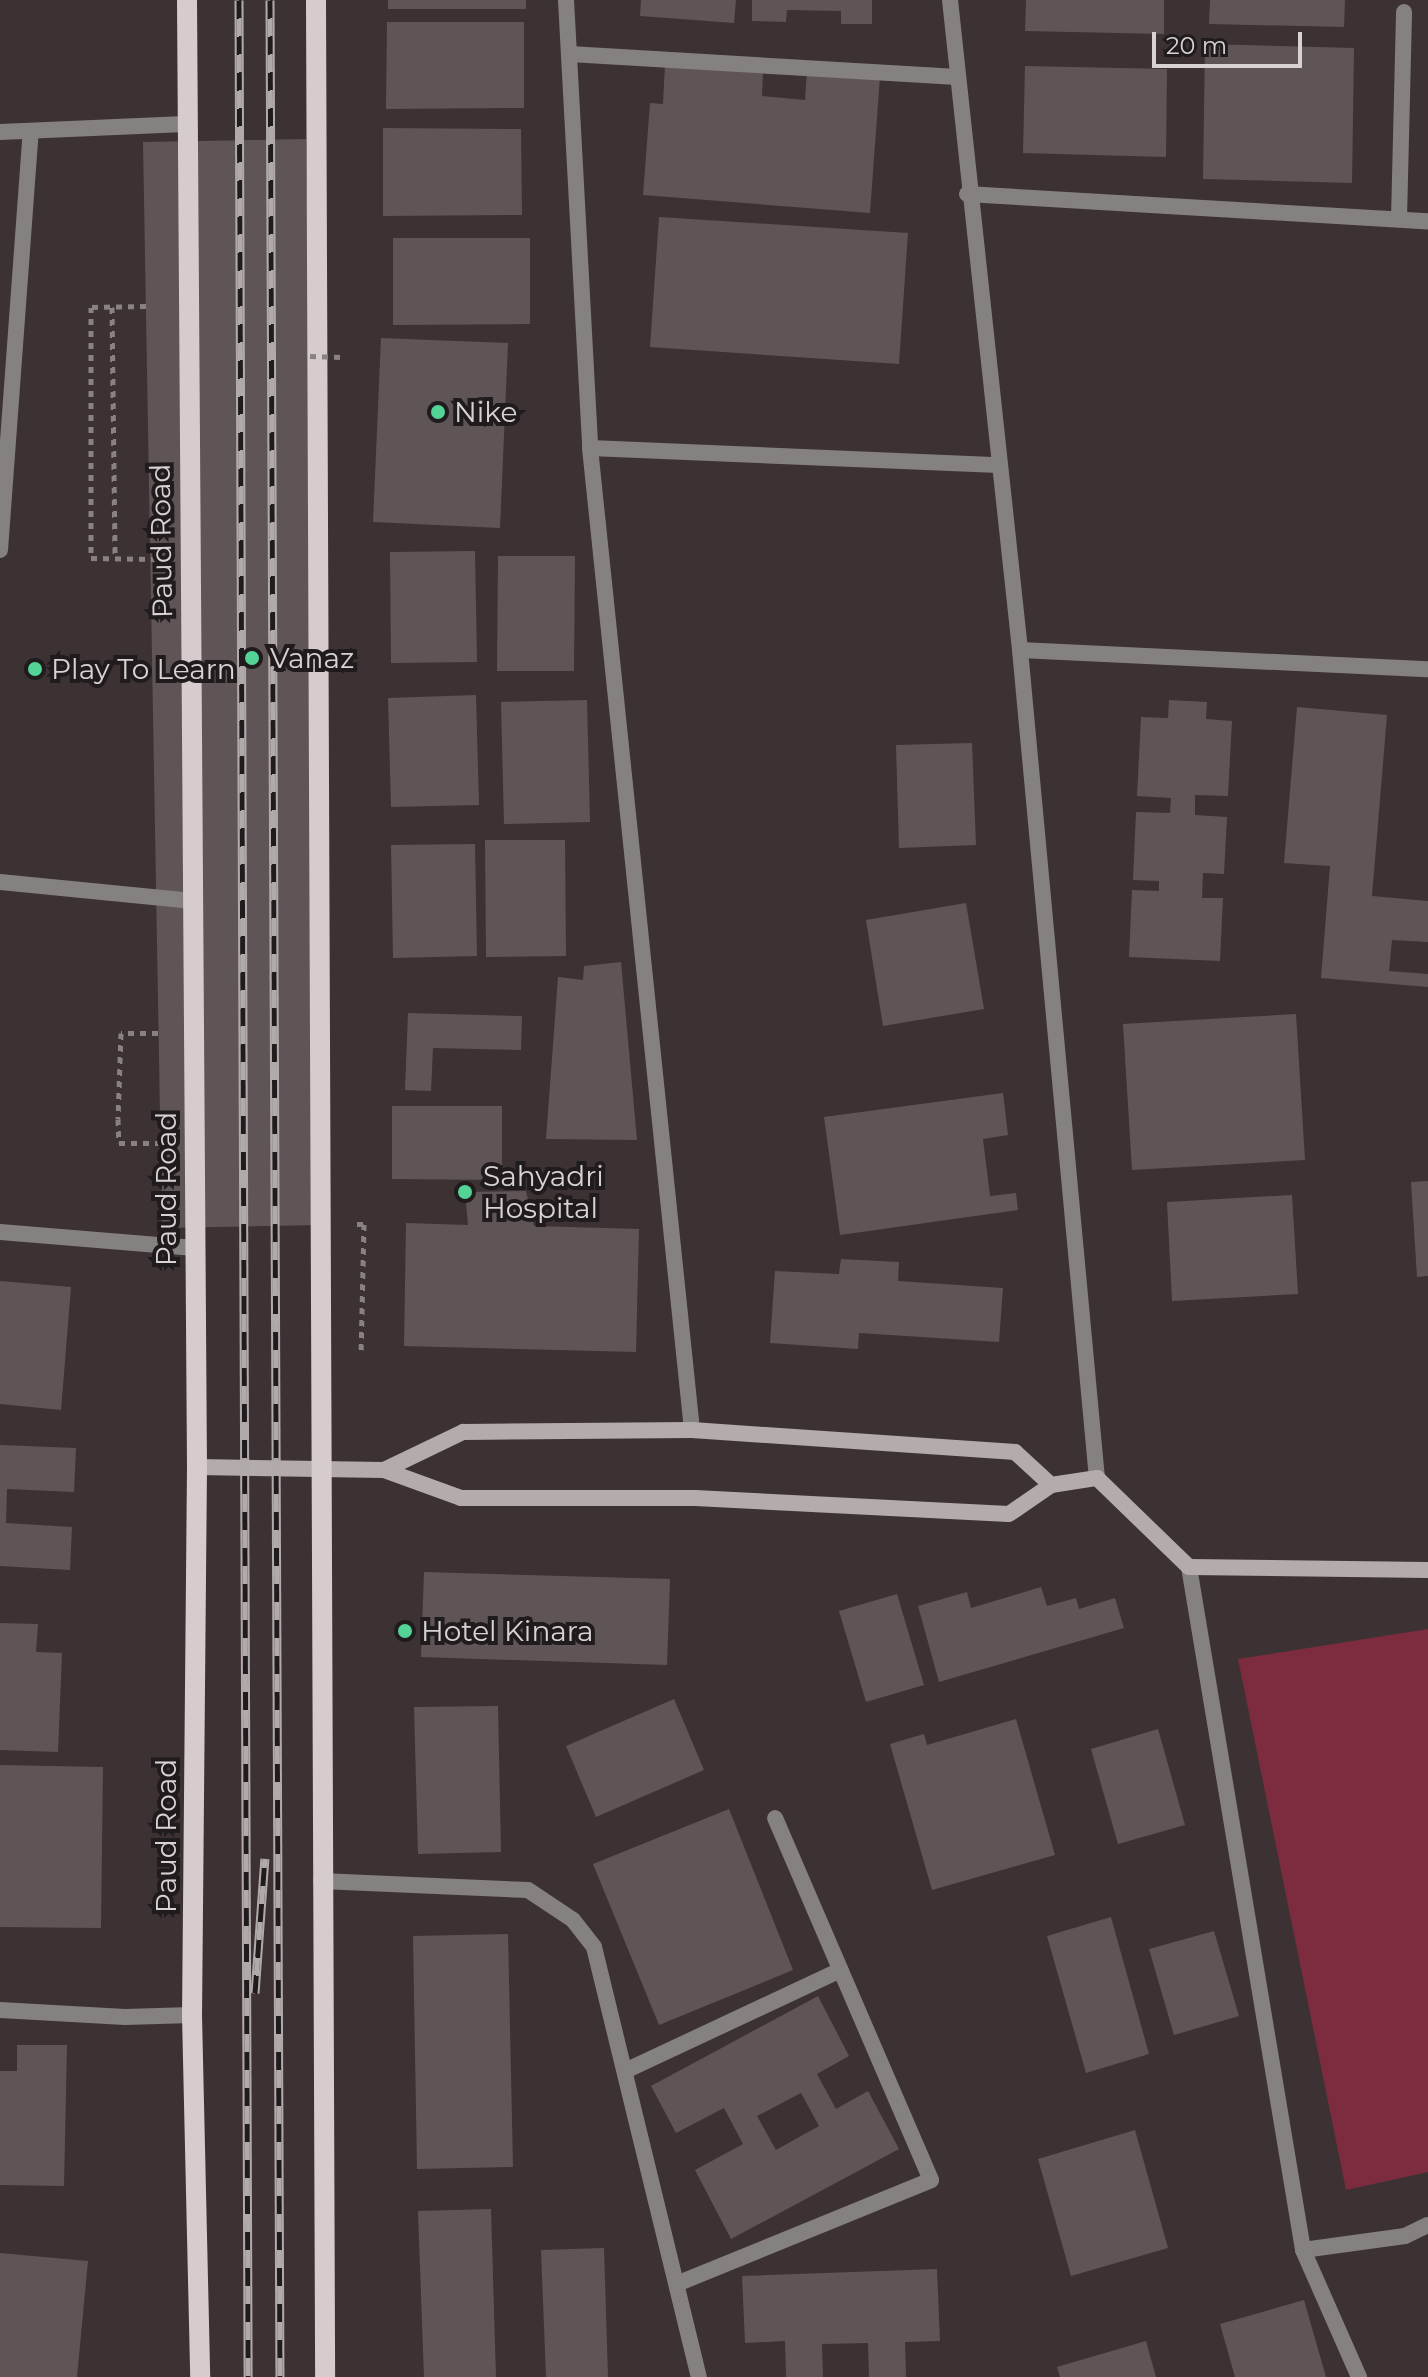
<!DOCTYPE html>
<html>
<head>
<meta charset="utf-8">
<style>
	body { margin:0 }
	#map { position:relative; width:1428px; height:2377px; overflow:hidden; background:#3c3233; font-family:Montserrat,sans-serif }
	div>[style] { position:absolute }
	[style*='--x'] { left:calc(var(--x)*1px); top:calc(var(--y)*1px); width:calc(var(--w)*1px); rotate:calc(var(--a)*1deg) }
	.green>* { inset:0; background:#7c2c3e }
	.building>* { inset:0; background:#5f5556 }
	.path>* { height:5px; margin-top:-2.5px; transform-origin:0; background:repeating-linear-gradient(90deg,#898182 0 6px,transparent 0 12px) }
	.lane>* { height:16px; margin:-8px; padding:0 8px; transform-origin:8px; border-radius:8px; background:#868181 }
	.street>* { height:16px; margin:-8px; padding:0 8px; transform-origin:8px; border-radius:8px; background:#868181 }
	.secondary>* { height:16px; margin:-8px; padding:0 8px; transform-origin:8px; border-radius:8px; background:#b3abac }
	.primary>* { height:20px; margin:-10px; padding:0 10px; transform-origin:10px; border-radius:10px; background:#d7cccd }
	.rail>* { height:9px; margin-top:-4.5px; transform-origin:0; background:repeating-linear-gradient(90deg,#201b1c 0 18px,#b1aaab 0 36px); box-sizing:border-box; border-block:2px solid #b1aaab }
	.path-bridge>* { height:5px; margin-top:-2.5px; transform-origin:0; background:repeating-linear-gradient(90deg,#898182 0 6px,transparent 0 12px) }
	.dots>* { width:22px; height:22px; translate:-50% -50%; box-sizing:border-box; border:4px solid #201b1c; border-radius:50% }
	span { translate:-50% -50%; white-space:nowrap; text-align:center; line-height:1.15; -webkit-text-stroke:8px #201b1c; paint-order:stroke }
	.poi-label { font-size:28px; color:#d8d2d3 }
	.left { translate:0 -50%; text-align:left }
	.street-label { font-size:28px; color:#d8d2d3 }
	.scale { position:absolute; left:1152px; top:32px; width:150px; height:36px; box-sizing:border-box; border:4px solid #d8d2d3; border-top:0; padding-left:10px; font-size:24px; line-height:28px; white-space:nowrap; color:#d8d2d3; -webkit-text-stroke:6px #201b1c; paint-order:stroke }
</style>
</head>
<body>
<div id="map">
	<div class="green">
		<i style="clip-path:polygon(1428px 1629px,1428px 2172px,1346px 2190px,1238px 1659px)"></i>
	</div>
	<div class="building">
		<i style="clip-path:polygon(388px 0,526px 0,526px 9px,388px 9px)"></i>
		<i style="clip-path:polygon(641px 0,736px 0,734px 23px,640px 16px)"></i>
		<i style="clip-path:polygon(752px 0,872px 0,872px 24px,841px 24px,841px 11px,787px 10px,786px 22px,752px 21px)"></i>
		<i style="clip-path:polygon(1026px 0,1164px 0,1164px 34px,1025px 31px)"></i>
		<i style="clip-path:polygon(1210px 0,1345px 0,1344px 27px,1209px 24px)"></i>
		<i style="clip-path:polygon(387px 22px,524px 22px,524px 108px,386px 109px)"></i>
		<i style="clip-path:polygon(1205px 44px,1354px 48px,1352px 183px,1203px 179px)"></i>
		<i style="clip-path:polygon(665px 64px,763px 72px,762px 96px,805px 100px,807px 71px,880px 76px,870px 213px,643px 195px,650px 103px,663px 104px)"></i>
		<i style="clip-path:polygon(1025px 66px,1167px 69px,1166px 157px,1023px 153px)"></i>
		<i style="clip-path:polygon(383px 128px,521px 129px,522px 215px,383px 216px)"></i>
		<i style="clip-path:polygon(306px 139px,324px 1225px,162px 1228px,143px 142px)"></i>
		<i style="clip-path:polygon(659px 217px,908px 233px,899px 364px,650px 347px)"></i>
		<i style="clip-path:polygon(393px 238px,530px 238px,530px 324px,393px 325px)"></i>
		<i style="clip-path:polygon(381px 338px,508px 343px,500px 528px,373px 522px)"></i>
		<i style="clip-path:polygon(475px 551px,477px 662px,391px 663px,390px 552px)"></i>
		<i style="clip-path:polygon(498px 556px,575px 556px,574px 671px,497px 671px)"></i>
		<i style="clip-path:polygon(476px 695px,479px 805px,391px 807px,388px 698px)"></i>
		<i style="clip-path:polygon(587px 700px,590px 822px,504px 824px,501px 702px)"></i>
		<i style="clip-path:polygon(1169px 700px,1207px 702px,1206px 719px,1232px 721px,1228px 796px,1195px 795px,1195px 815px,1227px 817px,1224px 874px,1203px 873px,1202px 898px,1223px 898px,1220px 961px,1129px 957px,1132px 890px,1159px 891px,1159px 881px,1133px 880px,1136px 812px,1170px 813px,1171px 798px,1137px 796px,1141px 717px,1168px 718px)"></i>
		<i style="clip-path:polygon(1297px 707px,1387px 715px,1372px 896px,1428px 901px,1428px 942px,1392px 940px,1389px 971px,1428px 974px,1428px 987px,1321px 978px,1330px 866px,1284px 863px)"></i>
		<i style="clip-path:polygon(972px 743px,976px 845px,899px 848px,896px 745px)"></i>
		<i style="clip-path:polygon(485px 840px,565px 840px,566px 956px,486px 957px)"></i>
		<i style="clip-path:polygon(475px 844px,477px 956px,393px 958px,391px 845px)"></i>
		<i style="clip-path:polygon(966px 903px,984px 1009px,883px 1026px,866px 920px)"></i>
		<i style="clip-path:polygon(621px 962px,637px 1140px,546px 1139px,558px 977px,583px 980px,584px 966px)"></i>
		<i style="clip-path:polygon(408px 1013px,522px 1016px,521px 1050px,433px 1048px,431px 1091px,405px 1090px)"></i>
		<i style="clip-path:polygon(1296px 1014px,1305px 1160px,1132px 1170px,1123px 1024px)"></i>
		<i style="clip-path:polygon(1003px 1093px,1008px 1135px,983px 1139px,990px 1196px,1016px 1193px,1018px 1210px,840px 1235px,824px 1117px)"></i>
		<i style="clip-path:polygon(392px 1106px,502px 1106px,502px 1180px,392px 1179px)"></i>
		<i style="clip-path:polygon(1428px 1181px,1428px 1276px,1417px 1277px,1411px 1182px)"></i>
		<i style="clip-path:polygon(526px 1191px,534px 1226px,639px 1229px,636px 1352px,404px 1346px,406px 1223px,468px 1225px,465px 1192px)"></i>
		<i style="clip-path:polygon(1292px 1195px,1298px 1294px,1172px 1301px,1167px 1202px)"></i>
		<i style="clip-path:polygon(841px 1259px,899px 1262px,898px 1281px,1003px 1288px,999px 1342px,859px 1333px,858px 1349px,770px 1343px,775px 1271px,839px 1274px)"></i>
		<i style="clip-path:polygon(0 1281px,71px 1287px,61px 1410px,0 1404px)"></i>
		<i style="clip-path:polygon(0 1445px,76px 1448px,74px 1492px,7px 1489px,6px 1523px,72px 1527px,70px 1570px,0 1566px)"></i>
		<i style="clip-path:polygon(424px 1572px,670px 1579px,667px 1665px,421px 1657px)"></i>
		<i style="clip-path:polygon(1041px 1587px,1047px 1606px,1076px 1598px,1079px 1609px,1115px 1598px,1124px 1628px,939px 1682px,918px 1606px,967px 1592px,971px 1608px)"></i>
		<i style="clip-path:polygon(897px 1594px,924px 1685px,866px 1702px,839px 1611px)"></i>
		<i style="clip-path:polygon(0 1623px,38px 1624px,36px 1652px,62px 1653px,58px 1752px,0 1750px)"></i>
		<i style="clip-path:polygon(674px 1699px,704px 1770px,596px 1817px,566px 1746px)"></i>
		<i style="clip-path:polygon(498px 1706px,501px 1852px,418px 1854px,414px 1707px)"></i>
		<i style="clip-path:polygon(1016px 1719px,1055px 1855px,932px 1890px,890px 1744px,924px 1734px,927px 1745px)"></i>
		<i style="clip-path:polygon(1158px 1729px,1185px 1825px,1118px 1844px,1091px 1749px)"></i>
		<i style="clip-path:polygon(0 1765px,103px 1767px,101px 1928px,0 1927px)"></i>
		<i style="clip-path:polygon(729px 1809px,793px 1970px,659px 2025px,593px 1864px)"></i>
		<i style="clip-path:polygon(1111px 1917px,1149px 2054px,1086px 2073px,1047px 1936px)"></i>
		<i style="clip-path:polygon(1214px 1931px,1239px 2016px,1174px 2035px,1149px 1949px)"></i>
		<i style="clip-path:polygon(508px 1934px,513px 2167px,417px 2169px,413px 1936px)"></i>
		<i style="clip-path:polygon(evenodd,818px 1996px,849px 2056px,817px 2074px,836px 2109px,868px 2091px,899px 2149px,731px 2239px,695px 2170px,743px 2144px,724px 2108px,676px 2133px,651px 2086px,818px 1996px,801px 2093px,819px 2126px,776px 2150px,757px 2116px,801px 2093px)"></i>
		<i style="clip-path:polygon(17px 2045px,67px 2045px,64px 2186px,0 2185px,0 2071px,17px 2071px)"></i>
		<i style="clip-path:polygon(1135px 2130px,1168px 2248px,1071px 2276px,1038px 2159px)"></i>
		<i style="clip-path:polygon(491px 2209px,496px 2377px,424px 2377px,418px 2211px)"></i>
		<i style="clip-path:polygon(604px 2248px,608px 2377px,546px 2377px,541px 2250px)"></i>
		<i style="clip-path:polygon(0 2253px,88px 2261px,77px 2377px,0 2377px)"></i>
		<i style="clip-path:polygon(937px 2269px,940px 2341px,905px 2342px,906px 2377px,869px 2377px,868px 2343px,822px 2344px,823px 2377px,786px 2377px,785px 2341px,745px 2343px,742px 2276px)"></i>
		<i style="clip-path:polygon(1304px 2300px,1326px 2377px,1235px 2377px,1220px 2324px)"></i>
		<i style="clip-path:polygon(1146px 2341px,1156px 2377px,1060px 2377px,1057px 2367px)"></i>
	</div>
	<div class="path">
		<i style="--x:146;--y:306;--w:55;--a:179"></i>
		<i style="--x:91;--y:307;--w:251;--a:90"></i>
		<i style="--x:91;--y:558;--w:64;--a:0.9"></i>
		<i style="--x:112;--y:307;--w:251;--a:89.3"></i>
		<i style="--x:158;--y:1033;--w:37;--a:180"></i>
		<i style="--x:121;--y:1033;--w:86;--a:92"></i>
		<i style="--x:118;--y:1119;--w:24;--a:88"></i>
		<i style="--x:119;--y:1143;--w:42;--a:0"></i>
		<i style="--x:357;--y:1224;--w:7;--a:0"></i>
		<i style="--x:364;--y:1224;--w:131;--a:91.3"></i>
	</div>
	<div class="lane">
		<i style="--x:0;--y:132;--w:185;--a:-2.5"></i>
		<i style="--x:1399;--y:219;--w:207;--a:-88.6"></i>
		<i style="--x:0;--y:550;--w:420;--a:-85.8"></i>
		<i style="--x:0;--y:882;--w:194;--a:5.6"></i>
		<i style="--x:321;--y:1881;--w:207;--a:2.5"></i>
		<i style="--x:528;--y:1890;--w:54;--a:33.7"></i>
		<i style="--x:573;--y:1920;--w:34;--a:52"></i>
		<i style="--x:594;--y:1947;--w:443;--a:76.3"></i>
		<i style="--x:625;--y:2071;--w:238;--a:-25.1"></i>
		<i style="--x:679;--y:2283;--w:272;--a:-22.2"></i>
		<i style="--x:931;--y:2180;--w:394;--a:-113.3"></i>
	</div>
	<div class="street">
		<i style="--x:566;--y:0;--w:449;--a:86.9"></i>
		<i style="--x:590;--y:448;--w:987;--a:84.07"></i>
		<i style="--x:950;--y:0;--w:654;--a:83.85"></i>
		<i style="--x:1020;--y:650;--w:832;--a:84.69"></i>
		<i style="--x:570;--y:54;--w:388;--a:3.4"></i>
		<i style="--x:967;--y:194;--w:462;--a:3.4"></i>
		<i style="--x:590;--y:448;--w:409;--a:2.4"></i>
		<i style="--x:1020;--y:650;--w:408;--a:2.7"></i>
		<i style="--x:0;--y:1232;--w:195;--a:4.7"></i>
		<i style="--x:1189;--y:1567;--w:692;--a:80.52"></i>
		<i style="--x:1303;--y:2250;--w:139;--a:66.2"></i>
		<i style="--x:0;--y:2010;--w:125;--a:3.2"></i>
		<i style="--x:125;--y:2017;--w:67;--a:-1.7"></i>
		<i style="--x:1303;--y:2250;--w:103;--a:-7.8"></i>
		<i style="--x:1405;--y:2236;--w:25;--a:-26"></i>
	</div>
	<div class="secondary">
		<i style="--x:197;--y:1467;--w:187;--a:0.9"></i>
		<i style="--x:384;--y:1470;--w:82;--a:20"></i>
		<i style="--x:461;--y:1498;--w:234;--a:0"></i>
		<i style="--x:695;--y:1498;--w:314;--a:2.9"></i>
		<i style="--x:1009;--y:1514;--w:51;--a:-34.6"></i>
		<i style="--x:1051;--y:1485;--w:47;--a:-8.7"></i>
		<i style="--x:1097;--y:1478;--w:128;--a:44.1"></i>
		<i style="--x:1189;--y:1567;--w:239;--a:0.7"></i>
		<i style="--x:384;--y:1470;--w:88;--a:-25.7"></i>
		<i style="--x:463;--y:1432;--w:229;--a:-0.5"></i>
		<i style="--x:692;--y:1430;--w:324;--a:3.9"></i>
		<i style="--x:1015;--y:1452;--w:49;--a:42.5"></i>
	</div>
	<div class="primary">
		<i style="--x:187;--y:0;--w:1467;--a:89.61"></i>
		<i style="--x:197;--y:1467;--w:548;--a:90.52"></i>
		<i style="--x:192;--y:2015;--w:362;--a:88.7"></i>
		<i style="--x:316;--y:0;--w:2377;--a:89.78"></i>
	</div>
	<div class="rail">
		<i style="--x:239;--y:0;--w:2377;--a:89.78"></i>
		<i style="--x:270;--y:0;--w:2377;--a:89.76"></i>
		<i style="--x:255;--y:1993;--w:135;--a:-85.8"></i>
	</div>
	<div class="path-bridge">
		<i style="--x:310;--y:356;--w:32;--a:2"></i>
	</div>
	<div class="dots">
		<i style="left:438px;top:412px;background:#53d396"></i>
		<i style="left:252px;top:658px;background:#53d396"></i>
		<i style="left:35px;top:669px;background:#53d396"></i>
		<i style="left:465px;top:1192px;background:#53d396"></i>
		<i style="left:405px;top:1631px;background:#53d396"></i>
	</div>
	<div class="poi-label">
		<span class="left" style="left:454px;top:412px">Nike</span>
		<span class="left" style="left:270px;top:658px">Vanaz</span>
		<span class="left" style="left:51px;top:669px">Play To Learn</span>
		<span class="left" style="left:483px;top:1192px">Sahyadri<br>Hospital</span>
		<span class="left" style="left:421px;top:1631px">Hotel Kinara</span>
	</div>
	<div class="street-label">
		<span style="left:161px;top:541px;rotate:-91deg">Paud Road</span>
		<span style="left:166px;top:1189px;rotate:-90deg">Paud Road</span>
		<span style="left:166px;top:1836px;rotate:-90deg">Paud Road</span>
	</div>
	<div class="scale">20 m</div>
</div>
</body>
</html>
